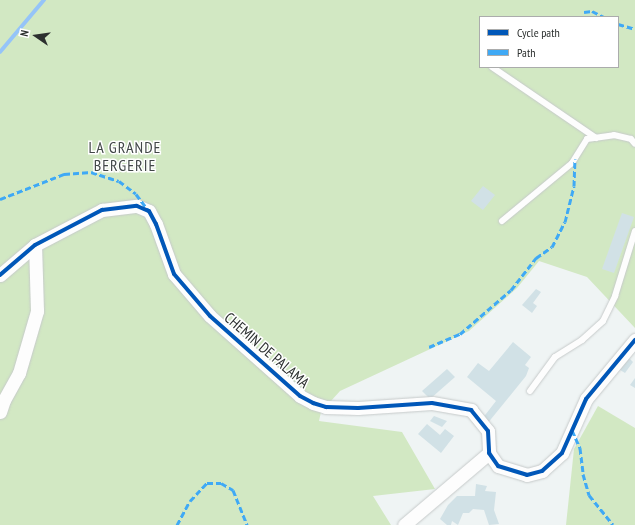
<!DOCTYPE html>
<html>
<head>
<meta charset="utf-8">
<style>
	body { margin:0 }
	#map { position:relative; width:635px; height:525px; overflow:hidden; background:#eff4f4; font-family:"PT Sans Narrow",sans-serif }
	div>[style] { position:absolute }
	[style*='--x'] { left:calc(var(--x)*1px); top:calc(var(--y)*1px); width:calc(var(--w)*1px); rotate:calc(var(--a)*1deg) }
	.green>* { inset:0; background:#d2e8c3 }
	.stream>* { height:4px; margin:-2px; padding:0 2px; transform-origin:2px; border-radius:2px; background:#95c4f8 }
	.building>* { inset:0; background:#d1e1e6 }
	.roads { filter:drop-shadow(0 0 1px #c6caca) drop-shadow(0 0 1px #c6caca) }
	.lane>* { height:6px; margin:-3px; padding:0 3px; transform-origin:3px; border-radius:3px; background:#fdfdfd }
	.street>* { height:13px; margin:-6.5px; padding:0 6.5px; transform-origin:6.5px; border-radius:6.5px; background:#fdfdfd }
	.quiet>* { height:3px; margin-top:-1.5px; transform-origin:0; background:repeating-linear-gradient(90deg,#3fa9f5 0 6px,transparent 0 9px) }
	.cycleway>* { height:4px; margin:-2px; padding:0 2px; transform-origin:2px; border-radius:2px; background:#0057b8 }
	span { translate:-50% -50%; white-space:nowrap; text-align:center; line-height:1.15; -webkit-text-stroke:3px #fff; paint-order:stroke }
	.street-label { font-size:15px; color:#2c302f }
	.neighbourhood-label { font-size:16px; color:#414747; letter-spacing:1px }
	.legend { position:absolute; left:479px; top:16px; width:140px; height:52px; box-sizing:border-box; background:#fff; border:1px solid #abacac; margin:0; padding:5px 7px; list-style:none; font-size:12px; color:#2c302f }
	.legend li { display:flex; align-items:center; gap:8px; height:20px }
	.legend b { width:20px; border:1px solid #abacac }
	.north { position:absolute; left:16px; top:16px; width:40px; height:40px; -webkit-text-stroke:3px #fff; paint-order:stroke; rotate:283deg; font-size:11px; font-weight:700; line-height:16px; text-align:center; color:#2c302f }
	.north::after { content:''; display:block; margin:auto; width:14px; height:18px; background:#2c302f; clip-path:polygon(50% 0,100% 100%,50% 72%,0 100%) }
</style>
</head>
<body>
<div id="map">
	<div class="green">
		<i style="clip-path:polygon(evenodd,0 0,635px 0,635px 328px,587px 277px,539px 261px,517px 288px,469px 331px,340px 391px,321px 412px,319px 421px,402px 432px,435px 489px,373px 496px,391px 525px,0 525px,0 0,480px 17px,618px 17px,618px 67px,480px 67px,480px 17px)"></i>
		<i style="clip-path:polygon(598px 406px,635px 428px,635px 525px,566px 525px,574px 449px)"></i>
	</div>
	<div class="stream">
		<i style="--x:0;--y:52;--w:68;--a:-49.8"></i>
	</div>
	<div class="building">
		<i style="clip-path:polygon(483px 186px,495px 195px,483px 210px,471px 201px)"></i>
		<i style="clip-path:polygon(622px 213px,634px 217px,614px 273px,602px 269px)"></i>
		<i style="clip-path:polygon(536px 289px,541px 292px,533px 303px,537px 306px,532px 313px,522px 305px)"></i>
		<i style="clip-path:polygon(513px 342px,531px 357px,525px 365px,529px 368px,526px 376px,487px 424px,482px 419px,496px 401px,467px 377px,478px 363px,489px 371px)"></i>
		<i style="clip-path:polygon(626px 355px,633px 362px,625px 373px,617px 368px)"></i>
		<i style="clip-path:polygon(447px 369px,455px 377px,430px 399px,422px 391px)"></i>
		<i style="clip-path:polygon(635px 378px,635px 388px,630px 385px)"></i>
		<i style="clip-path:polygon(434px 416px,447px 421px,442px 427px,430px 421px)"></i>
		<i style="clip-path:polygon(427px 424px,440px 435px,445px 429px,454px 436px,441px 453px,418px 434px)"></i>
		<i style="clip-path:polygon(476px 484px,487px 486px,485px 491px,496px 492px,494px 510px,499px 524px,489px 525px,484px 510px,473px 509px,469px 513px,463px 513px,458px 525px,452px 521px,451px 525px,447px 525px,440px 519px,448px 505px,457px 496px,475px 496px)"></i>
	</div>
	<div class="roads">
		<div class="lane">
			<i style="--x:492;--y:67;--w:126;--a:34.3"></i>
			<i style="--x:502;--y:221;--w:91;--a:-39.6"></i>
			<i style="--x:572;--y:163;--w:28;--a:-58"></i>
			<i style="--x:587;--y:139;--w:27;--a:-8"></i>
			<i style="--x:614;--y:135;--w:17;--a:13"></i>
			<i style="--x:631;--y:139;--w:6;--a:51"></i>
			<i style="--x:530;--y:391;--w:42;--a:-53.7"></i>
			<i style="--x:555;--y:357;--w:32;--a:-32"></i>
			<i style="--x:582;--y:340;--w:28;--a:-42"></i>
			<i style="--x:603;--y:321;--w:28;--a:-64"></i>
			<i style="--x:615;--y:296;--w:68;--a:-72.9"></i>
		</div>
		<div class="street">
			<i style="--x:0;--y:275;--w:46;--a:-40.6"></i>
			<i style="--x:35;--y:245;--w:76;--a:-27.6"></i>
			<i style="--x:102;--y:210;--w:35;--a:-7"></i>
			<i style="--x:137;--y:206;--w:13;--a:23"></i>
			<i style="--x:149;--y:211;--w:15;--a:62"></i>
			<i style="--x:156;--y:224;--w:53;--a:70.2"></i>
			<i style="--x:174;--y:274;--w:55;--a:49.4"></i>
			<i style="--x:210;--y:316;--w:120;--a:41.6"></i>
			<i style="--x:300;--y:396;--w:15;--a:28"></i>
			<i style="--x:313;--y:403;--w:14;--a:17"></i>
			<i style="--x:326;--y:407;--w:32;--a:2"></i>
			<i style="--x:358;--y:408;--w:74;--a:-3.9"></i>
			<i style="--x:432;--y:403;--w:40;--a:10"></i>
			<i style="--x:471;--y:410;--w:27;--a:51"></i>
			<i style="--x:488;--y:431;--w:22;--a:87"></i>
			<i style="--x:489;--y:453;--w:16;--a:55"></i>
			<i style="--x:498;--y:466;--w:30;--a:17"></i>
			<i style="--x:527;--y:475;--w:16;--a:-15"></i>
			<i style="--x:542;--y:471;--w:27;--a:-42"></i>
			<i style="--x:562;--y:453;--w:59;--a:-66"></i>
			<i style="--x:586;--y:399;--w:77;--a:-50.3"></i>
			<i style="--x:0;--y:412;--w:13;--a:-72"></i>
			<i style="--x:4;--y:400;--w:31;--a:-61"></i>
			<i style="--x:19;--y:373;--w:65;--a:-73.8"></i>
			<i style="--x:37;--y:311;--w:66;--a:-91.7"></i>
			<i style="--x:404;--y:525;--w:111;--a:-40.3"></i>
		</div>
	</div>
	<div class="quiet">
		<i style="--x:584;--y:12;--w:8;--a:-7"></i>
		<i style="--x:592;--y:11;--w:13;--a:27"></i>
		<i style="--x:618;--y:24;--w:18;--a:16"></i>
		<i style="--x:0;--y:199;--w:69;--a:-21.3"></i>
		<i style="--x:64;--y:174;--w:27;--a:-4"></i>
		<i style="--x:91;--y:172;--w:29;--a:18"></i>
		<i style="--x:119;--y:181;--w:21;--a:37"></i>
		<i style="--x:136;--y:194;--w:20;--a:53"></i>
		<i style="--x:429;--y:347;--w:34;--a:-23"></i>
		<i style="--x:460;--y:334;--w:67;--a:-40.8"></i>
		<i style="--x:511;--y:290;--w:41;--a:-52"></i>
		<i style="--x:536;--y:258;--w:19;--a:-35"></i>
		<i style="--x:552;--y:247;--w:28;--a:-63"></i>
		<i style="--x:565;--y:222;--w:37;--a:-76"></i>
		<i style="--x:574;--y:186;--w:27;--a:-88"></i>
		<i style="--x:572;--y:430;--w:20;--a:66"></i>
		<i style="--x:580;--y:448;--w:26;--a:83"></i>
		<i style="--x:583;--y:474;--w:22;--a:74"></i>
		<i style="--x:589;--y:495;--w:38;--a:51"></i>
		<i style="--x:177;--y:525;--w:27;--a:-62"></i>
		<i style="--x:190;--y:501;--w:25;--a:-47"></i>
		<i style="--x:207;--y:483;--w:14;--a:0"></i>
		<i style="--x:221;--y:483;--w:14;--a:30"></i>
		<i style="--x:233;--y:490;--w:38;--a:68"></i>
	</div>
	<div class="cycleway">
		<i style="--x:0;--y:275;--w:46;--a:-40.6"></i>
		<i style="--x:35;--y:245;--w:76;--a:-27.6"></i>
		<i style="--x:102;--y:210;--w:35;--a:-7"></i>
		<i style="--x:137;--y:206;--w:13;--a:23"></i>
		<i style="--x:149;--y:211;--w:15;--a:62"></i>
		<i style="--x:156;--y:224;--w:53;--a:70.2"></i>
		<i style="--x:174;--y:274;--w:55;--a:49.4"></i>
		<i style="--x:210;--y:316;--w:120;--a:41.6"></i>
		<i style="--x:300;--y:396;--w:15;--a:28"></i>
		<i style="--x:313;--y:403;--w:14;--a:17"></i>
		<i style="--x:326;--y:407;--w:32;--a:2"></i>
		<i style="--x:358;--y:408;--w:74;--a:-3.9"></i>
		<i style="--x:432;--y:403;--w:40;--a:10"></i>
		<i style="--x:471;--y:410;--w:27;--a:51"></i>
		<i style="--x:488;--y:431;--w:22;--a:87"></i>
		<i style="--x:489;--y:453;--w:16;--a:55"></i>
		<i style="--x:498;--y:466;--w:30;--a:17"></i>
		<i style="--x:527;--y:475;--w:16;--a:-15"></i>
		<i style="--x:542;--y:471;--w:27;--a:-42"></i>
		<i style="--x:562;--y:453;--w:59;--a:-66"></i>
		<i style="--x:586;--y:399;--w:77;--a:-50.3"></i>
	</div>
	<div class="street-label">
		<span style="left:267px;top:350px;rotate:41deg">CHEMIN DE PALAMA</span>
	</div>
	<div class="neighbourhood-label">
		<span style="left:125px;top:156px">LA GRANDE<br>BERGERIE</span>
	</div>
	<ul class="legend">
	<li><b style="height:5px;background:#0057b8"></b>Cycle path</li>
	<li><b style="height:5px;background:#3fa9f5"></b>Path</li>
	</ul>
	<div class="north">N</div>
</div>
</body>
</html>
